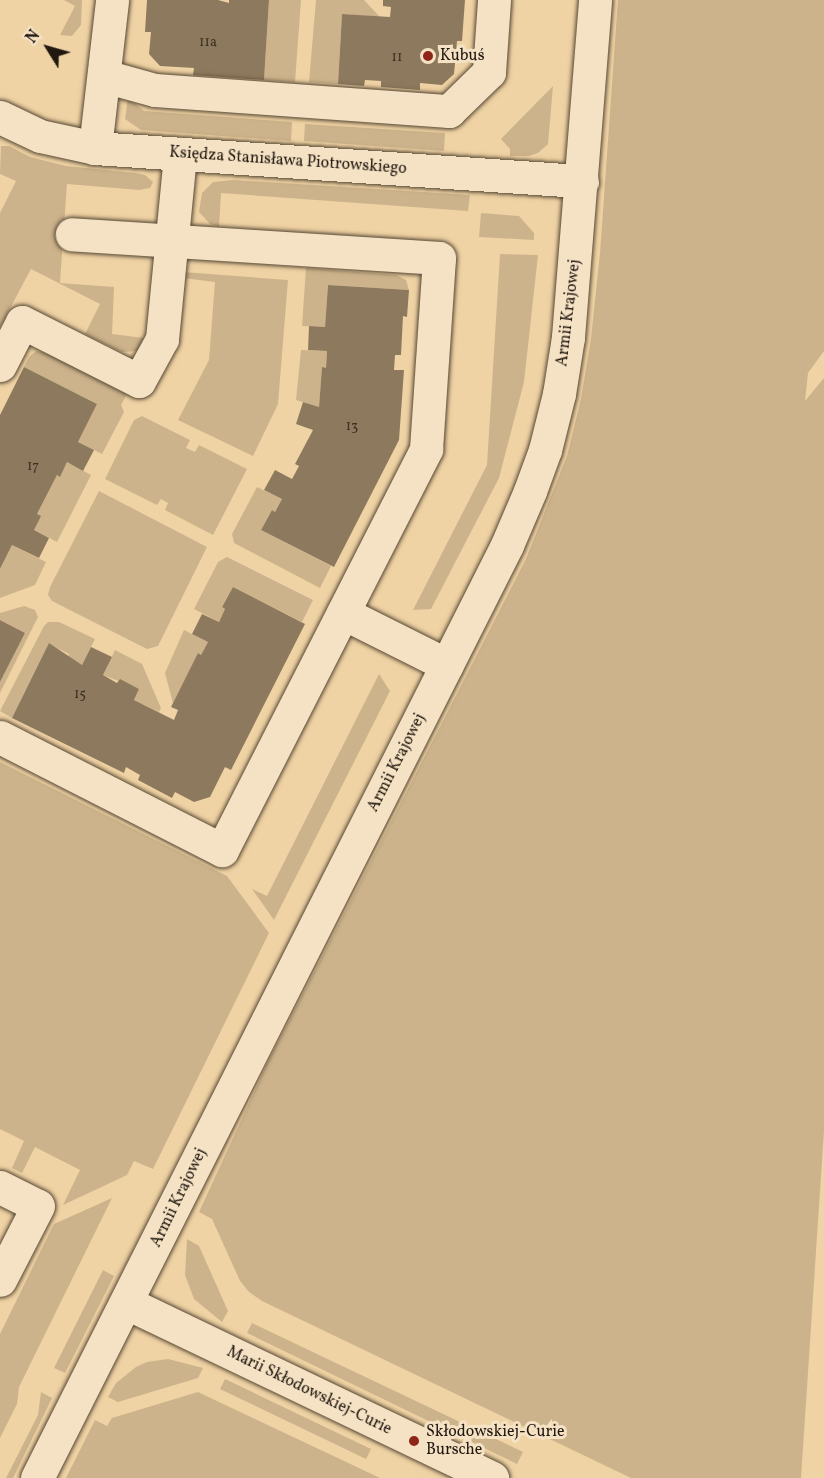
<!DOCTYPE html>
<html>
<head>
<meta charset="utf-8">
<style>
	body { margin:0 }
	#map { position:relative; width:824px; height:1478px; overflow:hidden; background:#f0d3a4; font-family:Vollkorn,serif }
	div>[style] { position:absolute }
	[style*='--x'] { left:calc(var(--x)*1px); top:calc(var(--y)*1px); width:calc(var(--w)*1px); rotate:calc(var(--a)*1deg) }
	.green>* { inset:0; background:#cdb38b }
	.building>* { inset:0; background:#8d795d }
	.roads { filter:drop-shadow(0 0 2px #554735) drop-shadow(0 0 2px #554735) }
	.minor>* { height:33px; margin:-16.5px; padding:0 16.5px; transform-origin:16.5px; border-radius:16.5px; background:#f5e2c4 }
	.dots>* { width:16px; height:16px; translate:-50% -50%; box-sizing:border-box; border:3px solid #f5e2c4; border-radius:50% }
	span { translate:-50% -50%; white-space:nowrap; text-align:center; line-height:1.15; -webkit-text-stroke:6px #f5e2c4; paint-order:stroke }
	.number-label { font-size:14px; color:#3c3023 }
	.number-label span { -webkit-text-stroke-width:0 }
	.poi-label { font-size:16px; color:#211810 }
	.left { translate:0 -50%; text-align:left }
	.street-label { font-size:16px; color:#211810 }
	.north { position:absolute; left:18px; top:18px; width:60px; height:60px; -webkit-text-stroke:4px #f5e2c4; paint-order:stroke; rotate:307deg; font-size:16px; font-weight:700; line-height:24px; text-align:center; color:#211810 }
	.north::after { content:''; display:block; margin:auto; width:21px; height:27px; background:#211810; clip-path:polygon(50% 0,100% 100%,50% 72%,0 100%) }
</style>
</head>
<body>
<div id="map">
	<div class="green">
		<i style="clip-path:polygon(64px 0,82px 0,81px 25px,72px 36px,60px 35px,75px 6px)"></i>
		<i style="clip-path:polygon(269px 0,301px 0,295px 82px,264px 80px)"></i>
		<i style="clip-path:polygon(316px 0,364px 0,380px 17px,342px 14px,338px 84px,309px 82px)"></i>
		<i style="clip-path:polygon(618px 0,824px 0,824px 351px,808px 373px,805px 401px,824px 378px,824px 1131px,801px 1478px,631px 1478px,262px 1301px,249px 1292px,240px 1281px,212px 1219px,199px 1212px,267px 1064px,526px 559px,567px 456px,581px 399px,591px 339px,600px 253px)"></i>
		<i style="clip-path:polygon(553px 86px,548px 144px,538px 153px,529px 156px,510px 156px,510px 149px,501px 139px)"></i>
		<i style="clip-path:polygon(128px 98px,144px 111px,292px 122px,291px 141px,141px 130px,125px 119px)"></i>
		<i style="clip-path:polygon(305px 124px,445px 133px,444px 151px,304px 141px)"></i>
		<i style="clip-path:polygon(1px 146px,9px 146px,30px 157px,66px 166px,136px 173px,145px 175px,153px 182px,150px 188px,139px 190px,67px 184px,60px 283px,114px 287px,112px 334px,144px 338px,138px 351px,122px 352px,85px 334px,100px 304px,31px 269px,0 327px,0 213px,16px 181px,0 174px)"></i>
		<i style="clip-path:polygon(233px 180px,470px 195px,468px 211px,221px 193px,219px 227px,210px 224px,199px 212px,202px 193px,213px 182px)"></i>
		<i style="clip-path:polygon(481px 213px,519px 216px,534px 233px,534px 240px,479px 237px)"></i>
		<i style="clip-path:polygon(500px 254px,538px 255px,524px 382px,499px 478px,431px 609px,413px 610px,487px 465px)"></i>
		<i style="clip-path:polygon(306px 268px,396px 275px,406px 280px,409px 290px,328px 285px,325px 327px,302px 326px)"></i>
		<i style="clip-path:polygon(183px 272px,288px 280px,278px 404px,253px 456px,178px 420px,209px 360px,215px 282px,183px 278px)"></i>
		<i style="clip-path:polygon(301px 350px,327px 351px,326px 368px,322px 368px,319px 407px,296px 400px)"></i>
		<i style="clip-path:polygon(36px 351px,46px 353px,127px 394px,121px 405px,124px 412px,102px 454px,78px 442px,97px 404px,24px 367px,29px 357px)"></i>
		<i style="clip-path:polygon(142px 416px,190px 440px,186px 448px,195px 452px,199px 445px,247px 469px,213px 535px,165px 510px,168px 503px,161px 499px,157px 505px,105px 479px,134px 420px)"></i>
		<i style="clip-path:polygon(67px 462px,91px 475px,57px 542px,34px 530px,37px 514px,57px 475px,60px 476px)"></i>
		<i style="clip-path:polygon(257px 487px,282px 499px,275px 512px,272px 510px,261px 530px,331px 566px,320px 588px,234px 543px,232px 534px)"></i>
		<i style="clip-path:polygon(99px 491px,207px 547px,158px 646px,147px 649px,52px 601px,48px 595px,50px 587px)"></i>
		<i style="clip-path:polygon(12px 545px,46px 562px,35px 585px,0 598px,0 569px)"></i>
		<i style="clip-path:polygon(227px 557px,313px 600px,302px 622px,233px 587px,222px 607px,225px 609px,219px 622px,194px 609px,218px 562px)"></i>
		<i style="clip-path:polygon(24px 606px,35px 610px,38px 617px,0 693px,0 682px,25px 633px,0 620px,0 613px)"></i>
		<i style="clip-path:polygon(48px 622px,59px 622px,95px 639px,82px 665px,68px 657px,69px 654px,49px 644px,12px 718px,0 711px,44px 626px)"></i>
		<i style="clip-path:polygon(184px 630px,208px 642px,201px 655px,198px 654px,173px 703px,165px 673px)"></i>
		<i style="clip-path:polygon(115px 650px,142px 664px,161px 708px,159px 712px,134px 700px,139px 689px,103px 675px)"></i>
		<i style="clip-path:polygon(379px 674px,390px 691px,274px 920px,252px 889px,267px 896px)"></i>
		<i style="clip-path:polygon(0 762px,227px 876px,269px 933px,153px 1169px,134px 1161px,127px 1175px,63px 1205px,80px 1170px,35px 1147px,22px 1173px,12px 1168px,24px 1141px,0 1129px)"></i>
		<i style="clip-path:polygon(112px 1198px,19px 1387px,17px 1404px,0 1438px,0 1334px,54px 1224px)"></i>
		<i style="clip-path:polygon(187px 1239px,199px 1246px,228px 1311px,222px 1322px,194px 1299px,185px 1275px)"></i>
		<i style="clip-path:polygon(103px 1270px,114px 1276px,65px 1373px,54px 1368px)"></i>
		<i style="clip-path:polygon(252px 1323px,523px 1452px,517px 1464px,247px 1333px)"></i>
		<i style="clip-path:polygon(168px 1359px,203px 1368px,198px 1378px,118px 1402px,108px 1397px,116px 1383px,136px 1367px,147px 1362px)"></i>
		<i style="clip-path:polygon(225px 1379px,371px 1449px,366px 1459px,220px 1389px)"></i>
		<i style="clip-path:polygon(41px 1392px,52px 1398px,13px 1478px,6px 1478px,38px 1415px)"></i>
		<i style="clip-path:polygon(198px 1392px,361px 1469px,380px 1478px,66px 1478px,95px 1420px,107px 1426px,112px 1418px)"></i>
	</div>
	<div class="building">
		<i style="clip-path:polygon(147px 0,218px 0,229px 3px,229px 0,269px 0,264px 80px,193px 75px,194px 68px,160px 66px,149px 54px,151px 32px,145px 32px)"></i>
		<i style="clip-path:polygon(383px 0,465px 0,462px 41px,457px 41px,454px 74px,442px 85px,420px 83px,420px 90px,381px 87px,381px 81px,365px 80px,364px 86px,338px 84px,342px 14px,390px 17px,391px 7px,383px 6px)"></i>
		<i style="clip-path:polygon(328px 285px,409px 290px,407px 317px,403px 316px,401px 355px,395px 355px,394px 370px,404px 370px,399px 440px,334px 567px,261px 530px,272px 510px,275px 512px,282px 499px,264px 490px,275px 470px,292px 479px,299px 466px,295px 464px,313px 430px,296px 424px,303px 402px,319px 407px,322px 367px,326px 368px,327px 351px,308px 350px,309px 326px,325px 327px)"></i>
		<i style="clip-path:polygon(24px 367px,97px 404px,78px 442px,94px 450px,83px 471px,67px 462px,60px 477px,57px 475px,37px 514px,41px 516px,34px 530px,49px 538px,39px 558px,12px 545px,0 569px,0 415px)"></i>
		<i style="clip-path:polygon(233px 587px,305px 624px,231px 770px,225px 767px,210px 797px,194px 802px,175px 792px,172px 798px,138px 780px,140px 775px,126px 767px,124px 773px,12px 718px,49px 643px,82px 665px,91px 647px,112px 657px,103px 675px,117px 683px,120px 679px,139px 689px,134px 700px,174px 720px,178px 710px,171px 707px,198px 653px,201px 655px,208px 642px,192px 634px,202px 614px,219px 622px,225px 609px,222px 607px)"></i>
		<i style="clip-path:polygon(0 620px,25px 633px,0 682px)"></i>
	</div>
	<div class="roads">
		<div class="minor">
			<i style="--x:104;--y:76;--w:53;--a:15.4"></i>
			<i style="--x:155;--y:90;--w:295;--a:4.1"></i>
			<i style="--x:449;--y:111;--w:56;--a:-44.3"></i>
			<i style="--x:489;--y:72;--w:72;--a:-86"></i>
			<i style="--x:0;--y:117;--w:44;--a:25.4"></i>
			<i style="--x:40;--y:136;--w:56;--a:12.3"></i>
			<i style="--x:95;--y:148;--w:488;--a:3.9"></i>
			<i style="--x:95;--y:148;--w:149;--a:-83.4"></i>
			<i style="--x:0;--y:365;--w:48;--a:-62.9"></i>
			<i style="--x:22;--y:322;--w:131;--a:26.8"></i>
			<i style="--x:139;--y:381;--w:48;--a:-61.3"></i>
			<i style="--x:162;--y:339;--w:186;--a:-84.4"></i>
			<i style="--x:343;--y:613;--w:116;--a:26.6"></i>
			<i style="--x:0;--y:737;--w:249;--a:27"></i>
			<i style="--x:222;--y:850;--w:450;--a:-63"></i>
			<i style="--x:426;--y:449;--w:191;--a:-86.1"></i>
			<i style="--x:439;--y:258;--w:368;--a:-176.3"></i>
			<i style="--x:0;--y:1187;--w:42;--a:26.6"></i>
			<i style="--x:38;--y:1206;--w:83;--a:117.2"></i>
			<i style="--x:127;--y:1303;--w:405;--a:25.6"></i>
			<i style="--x:37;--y:1478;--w:1045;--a:-63.26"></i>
			<i style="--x:507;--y:545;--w:59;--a:-66.9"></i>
			<i style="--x:530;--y:491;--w:44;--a:-69.9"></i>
			<i style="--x:545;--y:450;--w:58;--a:-76"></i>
			<i style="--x:559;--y:394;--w:58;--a:-81"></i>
			<i style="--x:568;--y:337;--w:338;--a:-85.4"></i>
		</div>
	</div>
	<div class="dots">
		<i style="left:428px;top:56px;background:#8f2418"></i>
		<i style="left:414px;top:1441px;background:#8f2418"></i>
	</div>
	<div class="number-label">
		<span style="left:208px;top:43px">11a</span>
		<span style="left:397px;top:58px">11</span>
		<span style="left:352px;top:427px">13</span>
		<span style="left:33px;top:467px">17</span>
		<span style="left:80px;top:695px">15</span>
	</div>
	<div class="poi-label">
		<span class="left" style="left:440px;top:56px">Kubuś</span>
		<span class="left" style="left:426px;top:1441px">Skłodowskiej-Curie<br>Bursche</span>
	</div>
	<div class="street-label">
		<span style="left:288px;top:161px;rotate:4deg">Księdza Stanisława Piotrowskiego</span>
		<span style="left:569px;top:313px;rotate:-83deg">Armii Krajowej</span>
		<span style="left:397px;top:763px;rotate:-63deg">Armii Krajowej</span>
		<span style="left:179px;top:1198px;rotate:-64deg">Armii Krajowej</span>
		<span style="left:309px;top:1391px;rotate:26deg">Marii Skłodowskiej-Curie</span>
	</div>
	<div class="north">N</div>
</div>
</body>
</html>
